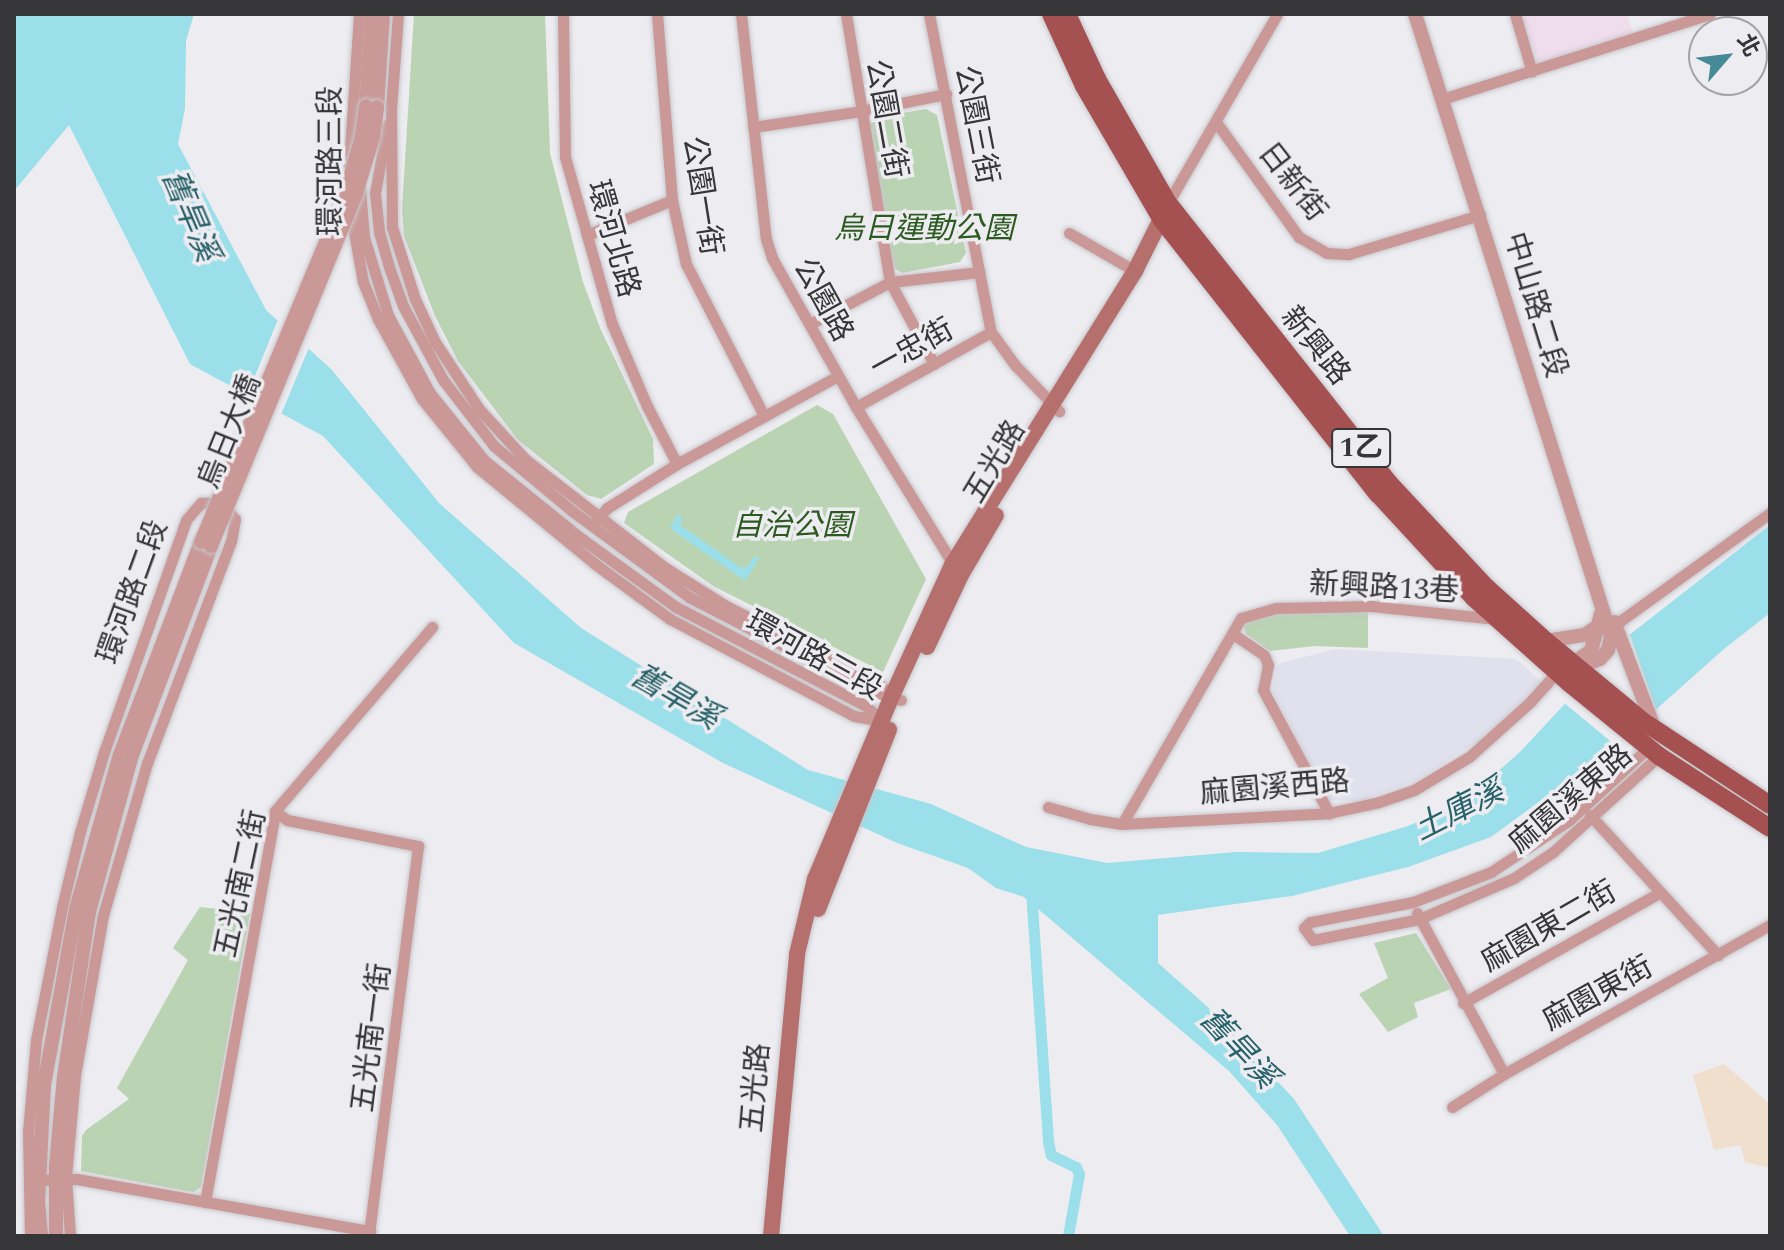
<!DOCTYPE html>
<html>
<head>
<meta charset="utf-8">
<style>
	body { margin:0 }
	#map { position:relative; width:1784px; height:1250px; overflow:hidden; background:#ececf1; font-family:Spectral,"Noto Sans TC",serif }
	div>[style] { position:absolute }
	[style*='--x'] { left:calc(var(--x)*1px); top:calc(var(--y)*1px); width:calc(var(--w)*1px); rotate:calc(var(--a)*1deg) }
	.commercial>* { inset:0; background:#efdcec }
	.built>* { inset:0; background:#e1e0ed }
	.education>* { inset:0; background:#f1dfce }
	.green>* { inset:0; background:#bad3b3 }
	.water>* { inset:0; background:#9adfea }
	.pier>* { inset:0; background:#ececf1 }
	.canal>* { height:11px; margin:-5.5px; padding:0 5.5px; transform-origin:5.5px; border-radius:5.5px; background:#9adfea }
	.roads { filter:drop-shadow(0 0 2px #c8c7cc) drop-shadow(0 0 2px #c8c7cc) }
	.minor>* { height:11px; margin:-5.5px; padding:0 5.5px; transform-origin:5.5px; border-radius:5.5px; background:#ca9997 }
	.tertiary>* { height:14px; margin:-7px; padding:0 7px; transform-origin:7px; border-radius:7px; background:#ca9997 }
	.secondary>* { height:16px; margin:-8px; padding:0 8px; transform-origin:8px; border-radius:8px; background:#b5706e }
	.primary>* { height:18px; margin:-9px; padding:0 9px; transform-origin:9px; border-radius:9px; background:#a55151 }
	.bridges { filter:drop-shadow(0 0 2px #c8c7cc) drop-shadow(0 0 2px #c8c7cc) }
	.tertiary-bridge>* { height:14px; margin:-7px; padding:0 7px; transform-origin:7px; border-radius:7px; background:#ca9997 }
	span { translate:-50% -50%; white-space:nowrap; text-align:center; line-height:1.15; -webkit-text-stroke:7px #ececf1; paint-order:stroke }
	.shield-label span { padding:2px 6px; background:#ececf1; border:2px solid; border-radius:6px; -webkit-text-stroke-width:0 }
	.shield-label { font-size:28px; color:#363538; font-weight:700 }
	.street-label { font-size:30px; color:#363538 }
	.park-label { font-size:30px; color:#2d5a20; font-style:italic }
	.water-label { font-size:32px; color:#276169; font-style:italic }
	.frame { position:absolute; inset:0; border:16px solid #363538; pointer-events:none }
	.north { position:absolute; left:1688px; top:16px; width:80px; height:80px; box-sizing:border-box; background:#ececf1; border:2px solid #a3a3a7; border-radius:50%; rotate:62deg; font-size:22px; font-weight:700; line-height:32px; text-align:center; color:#363538 }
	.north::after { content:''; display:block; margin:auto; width:28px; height:36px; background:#468a98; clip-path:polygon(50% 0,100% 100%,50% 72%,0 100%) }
</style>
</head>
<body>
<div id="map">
	<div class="commercial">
		<i style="clip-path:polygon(1522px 14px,1627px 14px,1633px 33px,1538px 63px)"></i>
	</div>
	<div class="built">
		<i style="clip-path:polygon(1334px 649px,1516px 659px,1542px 682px,1481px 739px,1417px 780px,1359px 801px,1329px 800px,1273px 691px,1278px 664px)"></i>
	</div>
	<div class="education">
		<i style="clip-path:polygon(1724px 1064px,1770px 1104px,1770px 1168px,1745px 1162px,1740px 1145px,1714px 1150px,1693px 1075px)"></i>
	</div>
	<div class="green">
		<i style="clip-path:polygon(414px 14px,545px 14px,550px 153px,583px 282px,600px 328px,653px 439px,654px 464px,601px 499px,587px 495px,518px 440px,458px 361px,435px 316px,404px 236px,402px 209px)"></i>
		<i style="clip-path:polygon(926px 109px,937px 115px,966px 253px,960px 262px,902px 273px,894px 268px,869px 124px,878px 117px)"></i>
		<i style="clip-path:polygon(817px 405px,833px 414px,926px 579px,883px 672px,713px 586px,624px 523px,628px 512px)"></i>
		<i style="clip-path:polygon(1368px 610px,1368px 648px,1315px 646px,1270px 651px,1246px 634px,1244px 628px,1244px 621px,1271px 612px)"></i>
		<i style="clip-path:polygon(200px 907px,250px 913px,201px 1187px,194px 1192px,186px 1191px,81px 1171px,82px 1136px,86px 1130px,129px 1099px,117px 1088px,188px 960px,173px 948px)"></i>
		<i style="clip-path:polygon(1416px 933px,1451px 989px,1414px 1003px,1418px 1017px,1388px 1032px,1359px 994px,1388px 978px,1374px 943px)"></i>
	</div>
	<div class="water">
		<i style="clip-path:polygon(14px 14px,194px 14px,186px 41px,185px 108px,178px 144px,266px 310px,332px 370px,439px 503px,581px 628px,808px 770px,931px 804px,1026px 847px,1107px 863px,1236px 852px,1318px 853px,1405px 827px,1459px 806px,1520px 752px,1628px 636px,1770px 525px,1770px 613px,1724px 649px,1614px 747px,1491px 837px,1408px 867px,1292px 896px,1158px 915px,1158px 963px,1210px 1009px,1294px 1099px,1384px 1236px,1350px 1236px,1277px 1125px,1229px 1071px,1024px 897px,996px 888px,968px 868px,897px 843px,723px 763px,514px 643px,323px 436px,190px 364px,69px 125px,14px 191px)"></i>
		<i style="clip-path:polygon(678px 514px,683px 519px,680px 525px,740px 567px,746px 568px,755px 556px,759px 558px,747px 578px,744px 580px,675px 532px,670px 528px)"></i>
	</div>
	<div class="pier">
		<i style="clip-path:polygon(279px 317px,310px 345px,280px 417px,246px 398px)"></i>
		<i style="clip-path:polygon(1630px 635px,1657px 713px,1615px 745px,1563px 702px)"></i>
	</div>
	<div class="canal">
		<i style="--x:1031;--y:891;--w:252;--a:86.1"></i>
		<i style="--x:1048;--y:1142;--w:13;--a:77"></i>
		<i style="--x:1051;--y:1155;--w:28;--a:26"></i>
		<i style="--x:1076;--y:1167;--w:8;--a:67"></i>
		<i style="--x:1079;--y:1174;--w:63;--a:100.1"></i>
	</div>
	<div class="roads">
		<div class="minor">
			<i style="--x:398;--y:14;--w:95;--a:94.2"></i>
			<i style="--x:391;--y:109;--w:118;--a:89.5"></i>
			<i style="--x:392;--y:227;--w:76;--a:72.3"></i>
			<i style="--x:415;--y:299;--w:47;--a:65.1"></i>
			<i style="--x:435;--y:342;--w:80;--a:56.7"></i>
			<i style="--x:479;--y:409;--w:68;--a:47.4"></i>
			<i style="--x:525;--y:459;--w:180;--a:37.8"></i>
			<i style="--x:667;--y:569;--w:72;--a:31.9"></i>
			<i style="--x:728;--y:607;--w:168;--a:26.9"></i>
			<i style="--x:878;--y:683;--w:19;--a:43"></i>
			<i style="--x:563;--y:14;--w:143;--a:89.2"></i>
			<i style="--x:565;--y:157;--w:173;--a:74.3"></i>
			<i style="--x:612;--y:324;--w:89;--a:66.9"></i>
			<i style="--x:647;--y:406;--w:65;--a:62.7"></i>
			<i style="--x:657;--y:14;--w:187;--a:85.4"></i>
			<i style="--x:672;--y:200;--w:66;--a:77.7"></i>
			<i style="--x:686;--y:264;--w:171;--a:62.8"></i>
			<i style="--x:741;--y:14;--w:226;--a:83.7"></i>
			<i style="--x:766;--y:239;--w:20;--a:72"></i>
			<i style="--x:772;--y:258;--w:171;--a:60.6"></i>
			<i style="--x:856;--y:407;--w:190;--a:58.3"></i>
			<i style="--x:846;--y:14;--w:272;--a:80.7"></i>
			<i style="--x:890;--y:282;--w:93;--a:61.8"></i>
			<i style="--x:929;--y:14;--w:324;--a:79"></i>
			<i style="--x:991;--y:332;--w:41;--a:54"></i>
			<i style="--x:1015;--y:365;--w:64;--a:46.3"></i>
			<i style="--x:1515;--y:14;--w:60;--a:73.7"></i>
			<i style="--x:1442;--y:99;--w:281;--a:-17.6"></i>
			<i style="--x:1216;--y:122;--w:142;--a:54.2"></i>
			<i style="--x:1299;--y:237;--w:32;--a:30"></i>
			<i style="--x:1327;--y:253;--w:22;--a:3"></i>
			<i style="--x:1349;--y:254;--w:137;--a:-16.6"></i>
			<i style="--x:387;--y:125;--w:69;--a:100"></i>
			<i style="--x:375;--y:193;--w:39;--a:84"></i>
			<i style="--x:379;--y:232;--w:36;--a:74"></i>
			<i style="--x:389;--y:267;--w:41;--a:70.3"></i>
			<i style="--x:403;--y:306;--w:84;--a:61.6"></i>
			<i style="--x:443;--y:380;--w:83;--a:52.3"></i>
			<i style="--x:494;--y:446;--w:102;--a:39.8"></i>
			<i style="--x:572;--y:511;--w:145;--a:36.3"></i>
			<i style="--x:689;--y:597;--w:207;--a:27.3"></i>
			<i style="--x:873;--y:692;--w:29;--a:16"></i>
			<i style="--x:753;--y:127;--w:109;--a:-8.4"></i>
			<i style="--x:861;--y:111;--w:87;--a:-11.3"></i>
			<i style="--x:349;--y:165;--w:151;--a:-86.2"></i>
			<i style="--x:360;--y:190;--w:47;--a:85.1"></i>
			<i style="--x:364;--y:237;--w:82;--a:72.9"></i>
			<i style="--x:388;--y:315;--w:89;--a:61.7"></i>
			<i style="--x:430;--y:393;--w:86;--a:51.1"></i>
			<i style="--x:484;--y:460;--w:126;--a:38.9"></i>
			<i style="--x:582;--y:539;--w:116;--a:35.9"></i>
			<i style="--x:676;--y:607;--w:214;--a:27.5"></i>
			<i style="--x:866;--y:706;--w:23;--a:43"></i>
			<i style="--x:1168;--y:203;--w:218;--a:-60"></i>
			<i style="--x:350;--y:210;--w:73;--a:79.8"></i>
			<i style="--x:363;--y:282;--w:40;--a:68"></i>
			<i style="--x:378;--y:319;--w:91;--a:61.2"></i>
			<i style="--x:422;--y:399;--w:87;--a:51"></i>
			<i style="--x:477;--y:467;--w:153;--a:39.4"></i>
			<i style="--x:595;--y:564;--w:93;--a:36.3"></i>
			<i style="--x:670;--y:619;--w:208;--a:27.8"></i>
			<i style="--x:854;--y:716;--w:27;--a:10"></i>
			<i style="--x:1069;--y:233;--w:76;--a:29.9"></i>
			<i style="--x:587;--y:235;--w:92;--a:-22.4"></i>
			<i style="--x:810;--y:324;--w:90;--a:-27.7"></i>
			<i style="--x:890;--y:282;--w:90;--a:-6.4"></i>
			<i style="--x:856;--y:407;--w:154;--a:-29.1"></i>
			<i style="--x:596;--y:521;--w:17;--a:-50"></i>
			<i style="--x:607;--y:508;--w:83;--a:-32.2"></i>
			<i style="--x:677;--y:464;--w:183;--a:-28.7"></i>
			<i style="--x:1616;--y:624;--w:190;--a:-35.8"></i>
			<i style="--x:1233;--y:634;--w:37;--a:34"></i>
			<i style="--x:1264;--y:655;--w:11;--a:68"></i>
			<i style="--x:1268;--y:665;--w:25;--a:101"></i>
			<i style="--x:1263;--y:690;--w:140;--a:61.8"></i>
			<i style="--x:1648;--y:748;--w:108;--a:137.6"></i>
			<i style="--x:1568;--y:821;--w:92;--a:146.5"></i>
			<i style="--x:1491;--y:872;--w:84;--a:159"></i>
			<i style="--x:1413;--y:902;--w:105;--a:169"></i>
			<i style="--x:1310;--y:922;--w:8;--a:135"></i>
			<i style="--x:1304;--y:928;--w:15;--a:53"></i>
			<i style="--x:1313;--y:940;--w:108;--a:-11.2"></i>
			<i style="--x:1419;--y:919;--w:103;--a:-23.3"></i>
			<i style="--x:1514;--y:878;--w:47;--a:-33.7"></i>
			<i style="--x:1553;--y:852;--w:143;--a:-42.2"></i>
			<i style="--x:1048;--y:807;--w:44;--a:15.9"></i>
			<i style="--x:1090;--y:819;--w:32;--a:9"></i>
			<i style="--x:1122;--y:824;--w:207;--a:-3"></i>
			<i style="--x:1329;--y:813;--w:51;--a:-12.4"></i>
			<i style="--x:1379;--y:802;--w:37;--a:-19"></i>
			<i style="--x:1414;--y:790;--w:64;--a:-31"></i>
			<i style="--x:1469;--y:757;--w:82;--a:-42"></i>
			<i style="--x:1530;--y:702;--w:40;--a:-48"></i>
			<i style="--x:275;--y:811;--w:15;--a:37"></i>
			<i style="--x:287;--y:820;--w:134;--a:11.2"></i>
			<i style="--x:418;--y:846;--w:393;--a:97.2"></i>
			<i style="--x:1590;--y:815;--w:190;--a:47.6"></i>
			<i style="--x:1122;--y:824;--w:238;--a:-60"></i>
			<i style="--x:1241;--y:618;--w:37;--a:-16"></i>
			<i style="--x:1277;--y:608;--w:94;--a:-1.2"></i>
			<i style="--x:1371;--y:606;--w:126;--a:5.9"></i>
			<i style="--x:1417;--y:913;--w:183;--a:61.6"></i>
			<i style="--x:1463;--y:1003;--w:225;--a:-29.3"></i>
			<i style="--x:1452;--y:1107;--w:62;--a:-32.4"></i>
			<i style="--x:1504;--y:1074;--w:305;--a:-29.3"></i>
			<i style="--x:31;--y:1180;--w:46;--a:-1.2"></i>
			<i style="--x:77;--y:1179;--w:298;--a:10.1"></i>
			<i style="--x:205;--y:1202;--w:397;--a:-79.8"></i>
			<i style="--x:275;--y:811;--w:242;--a:-49.5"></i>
			<i style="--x:30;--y:1236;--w:104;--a:-91.1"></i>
			<i style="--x:28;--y:1132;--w:92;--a:-85"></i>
			<i style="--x:36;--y:1040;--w:136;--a:-78.9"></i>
			<i style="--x:62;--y:907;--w:77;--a:-76.5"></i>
			<i style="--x:80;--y:832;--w:84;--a:-73.3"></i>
			<i style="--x:104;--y:752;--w:246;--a:-70.5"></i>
			<i style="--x:186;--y:520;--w:23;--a:-49"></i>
			<i style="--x:201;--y:503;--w:20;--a:-3"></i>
			<i style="--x:221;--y:502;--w:22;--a:51"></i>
			<i style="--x:235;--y:519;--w:22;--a:100"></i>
			<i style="--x:231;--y:541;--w:237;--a:110.7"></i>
			<i style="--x:147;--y:763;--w:158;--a:106.1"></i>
			<i style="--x:103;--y:915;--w:163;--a:99.9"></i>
			<i style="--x:75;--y:1076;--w:101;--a:95.1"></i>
			<i style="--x:66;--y:1177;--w:59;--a:86.1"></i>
		</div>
		<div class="tertiary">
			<i style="--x:1415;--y:14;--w:652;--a:72.51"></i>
			<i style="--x:1611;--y:636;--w:14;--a:102"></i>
			<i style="--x:1608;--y:650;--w:12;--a:132"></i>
			<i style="--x:1600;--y:659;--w:29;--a:160"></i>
			<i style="--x:366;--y:106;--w:92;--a:-86.3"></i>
			<i style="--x:377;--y:107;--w:93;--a:-86.3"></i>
			<i style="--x:1614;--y:622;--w:116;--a:69.2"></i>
			<i style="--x:1546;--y:641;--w:39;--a:-9"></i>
			<i style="--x:1585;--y:635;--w:19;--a:-35"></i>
			<i style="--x:1571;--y:664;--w:24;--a:-33"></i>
			<i style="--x:1591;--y:651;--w:39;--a:-75"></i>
			<i style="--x:41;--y:1236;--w:33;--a:-95"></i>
			<i style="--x:38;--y:1203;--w:118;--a:-87.1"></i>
			<i style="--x:44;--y:1085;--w:179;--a:-79.7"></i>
			<i style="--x:76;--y:909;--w:160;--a:-74.1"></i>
			<i style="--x:120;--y:755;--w:228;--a:-69.2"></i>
			<i style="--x:56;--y:1236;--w:70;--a:-90"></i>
			<i style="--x:56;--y:1166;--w:89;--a:-84.9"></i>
			<i style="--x:64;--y:1077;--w:167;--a:-81.4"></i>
			<i style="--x:89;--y:912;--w:160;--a:-74.7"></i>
			<i style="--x:131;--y:758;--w:227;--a:-69.3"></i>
		</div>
		<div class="secondary">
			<i style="--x:927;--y:647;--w:80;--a:-64.7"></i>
			<i style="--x:961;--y:575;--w:69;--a:-59.7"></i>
			<i style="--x:818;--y:909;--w:193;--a:-68.4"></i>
			<i style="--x:771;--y:1236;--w:283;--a:-84.7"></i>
			<i style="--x:797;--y:954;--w:77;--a:-76.5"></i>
			<i style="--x:815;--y:879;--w:199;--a:-67.2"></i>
			<i style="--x:892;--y:696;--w:144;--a:-65.4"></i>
			<i style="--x:952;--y:565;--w:346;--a:-58.1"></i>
			<i style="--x:1135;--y:271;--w:69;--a:-63.4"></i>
		</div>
		<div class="primary">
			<i style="--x:1051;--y:14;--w:79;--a:65.4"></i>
			<i style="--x:1084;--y:86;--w:155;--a:59.8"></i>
			<i style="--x:1162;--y:220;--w:349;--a:51.8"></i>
			<i style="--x:1378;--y:494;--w:142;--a:47.3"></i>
			<i style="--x:1474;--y:598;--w:127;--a:41.8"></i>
			<i style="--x:1569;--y:683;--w:116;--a:39"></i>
			<i style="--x:1659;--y:756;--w:132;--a:33"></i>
			<i style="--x:1067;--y:14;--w:72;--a:65.2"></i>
			<i style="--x:1097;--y:79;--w:143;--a:60.2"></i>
			<i style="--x:1168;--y:203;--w:357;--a:51.7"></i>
			<i style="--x:1389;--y:483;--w:142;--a:47"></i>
			<i style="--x:1486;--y:587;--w:81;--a:42"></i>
			<i style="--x:1546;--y:641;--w:127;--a:39.6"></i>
			<i style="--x:1644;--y:722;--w:151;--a:33.4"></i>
		</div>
	</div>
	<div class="bridges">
		<div class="tertiary-bridge">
			<i style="--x:201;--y:542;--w:378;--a:-67.4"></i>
			<i style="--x:346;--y:193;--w:59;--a:-74.3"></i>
			<i style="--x:362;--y:136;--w:30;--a:-82"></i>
			<i style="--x:211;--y:546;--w:378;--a:-67.6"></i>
			<i style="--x:355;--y:197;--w:63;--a:-73.3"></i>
			<i style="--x:373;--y:137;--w:30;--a:-82"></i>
		</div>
	</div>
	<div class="shield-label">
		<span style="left:1361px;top:448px">1乙</span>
	</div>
	<div class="street-label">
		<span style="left:886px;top:119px;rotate:80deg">公園二街</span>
		<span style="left:976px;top:125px;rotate:79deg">公園三街</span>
		<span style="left:331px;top:161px;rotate:-90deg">環河路三段</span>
		<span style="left:1292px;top:182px;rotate:52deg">日新街</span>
		<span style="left:702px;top:196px;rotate:81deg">公園一街</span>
		<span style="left:613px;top:239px;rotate:74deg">環河北路</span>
		<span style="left:823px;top:300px;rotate:61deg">公園路</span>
		<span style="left:1535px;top:305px;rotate:73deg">中山路二段</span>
		<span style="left:1315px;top:346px;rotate:51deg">新興路</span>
		<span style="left:912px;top:349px;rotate:-29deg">一忠街</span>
		<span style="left:230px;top:432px;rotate:-68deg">烏日大橋</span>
		<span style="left:995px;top:462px;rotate:-59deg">五光路</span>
		<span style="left:1384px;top:588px;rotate:3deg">新興路13巷</span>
		<span style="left:133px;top:592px;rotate:-70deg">環河路二段</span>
		<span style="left:814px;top:656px;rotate:29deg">環河路三段</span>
		<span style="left:1275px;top:788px;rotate:-5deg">麻園溪西路</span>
		<span style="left:1571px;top:799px;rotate:-40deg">麻園溪東路</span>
		<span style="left:241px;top:884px;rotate:-78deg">五光南二街</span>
		<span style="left:1549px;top:927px;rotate:-30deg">麻園東二街</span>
		<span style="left:1598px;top:994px;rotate:-29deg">麻園東街</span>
		<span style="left:372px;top:1038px;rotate:-83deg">五光南一街</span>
		<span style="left:756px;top:1088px;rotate:-85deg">五光路</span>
	</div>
	<div class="park-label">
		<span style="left:924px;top:229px">烏日運動公園</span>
		<span style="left:792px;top:526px">自治公園</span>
	</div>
	<div class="water-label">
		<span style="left:189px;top:216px;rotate:67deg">舊旱溪</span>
		<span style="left:675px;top:698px;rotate:30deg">舊旱溪</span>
		<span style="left:1459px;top:811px;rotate:-27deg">土庫溪</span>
		<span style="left:1238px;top:1049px;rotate:47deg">舊旱溪</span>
	</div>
	<div class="frame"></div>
	<div class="north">北</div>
</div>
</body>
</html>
